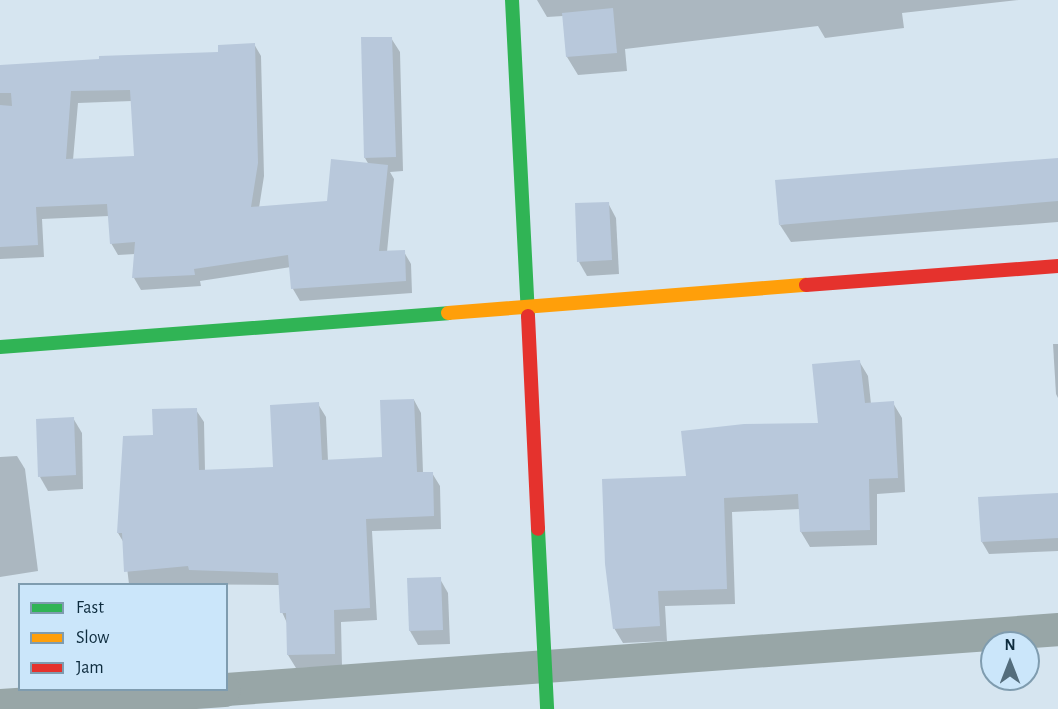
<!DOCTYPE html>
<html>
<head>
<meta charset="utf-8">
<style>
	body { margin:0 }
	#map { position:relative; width:1058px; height:709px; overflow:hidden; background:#d6e5f0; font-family:"Alegreya Sans",sans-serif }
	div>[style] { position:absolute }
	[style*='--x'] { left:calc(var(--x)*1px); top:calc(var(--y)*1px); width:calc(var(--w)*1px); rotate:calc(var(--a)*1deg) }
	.shadow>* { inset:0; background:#0003 }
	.building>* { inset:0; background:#b8c8db }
	.street>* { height:33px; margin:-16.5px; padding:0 16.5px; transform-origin:16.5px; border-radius:16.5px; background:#98a6a7 }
	.fast>* { height:14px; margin:-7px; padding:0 7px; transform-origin:7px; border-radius:7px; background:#30b455 }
	.slow>* { height:14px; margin:-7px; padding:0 7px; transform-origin:7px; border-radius:7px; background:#ff9f0a }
	.jam>* { height:14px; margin:-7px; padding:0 7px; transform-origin:7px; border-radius:7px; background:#e5322d }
	span { translate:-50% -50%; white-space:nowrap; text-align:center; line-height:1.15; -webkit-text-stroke:4.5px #cbe6fa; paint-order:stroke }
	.legend { position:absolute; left:18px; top:583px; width:210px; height:108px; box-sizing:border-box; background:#cbe6fa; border:2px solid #7f9caf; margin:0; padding:8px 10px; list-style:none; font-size:18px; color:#0e2c3e }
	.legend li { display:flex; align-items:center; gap:12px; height:30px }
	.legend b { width:30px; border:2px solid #7f9caf }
	.north { position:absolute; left:980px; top:631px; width:60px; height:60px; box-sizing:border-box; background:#cbe6fa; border:2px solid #7f9caf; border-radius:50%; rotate:0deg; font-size:16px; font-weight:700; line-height:24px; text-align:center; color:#0e2c3e }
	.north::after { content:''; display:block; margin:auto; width:21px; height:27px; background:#546d7c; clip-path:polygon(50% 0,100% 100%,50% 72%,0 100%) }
</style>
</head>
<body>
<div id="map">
	<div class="shadow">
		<i style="clip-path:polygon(537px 0,1019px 0,902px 13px,904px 28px,825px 38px,818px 26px,625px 49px,627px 71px,578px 75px,567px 57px,563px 16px,547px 17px)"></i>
		<i style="clip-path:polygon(evenodd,391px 38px,400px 52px,403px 171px,390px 172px,394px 179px,387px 252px,404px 252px,411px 264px,412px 293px,300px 301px,293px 289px,291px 267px,200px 281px,201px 286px,141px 290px,134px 278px,135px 254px,118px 255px,111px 243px,109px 216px,42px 219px,44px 257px,0 259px,0 67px,220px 53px,254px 44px,261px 56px,264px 176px,259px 208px,328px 202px,369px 165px,365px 158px,391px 38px,132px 101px,136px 157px,73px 160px,78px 103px,132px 101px)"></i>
		<i style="clip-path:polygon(1058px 159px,1058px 222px,791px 242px,780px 225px)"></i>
		<i style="clip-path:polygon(608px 203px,616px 218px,619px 274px,587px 276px,579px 262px)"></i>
		<i style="clip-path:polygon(1053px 344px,1058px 344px,1058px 398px,1056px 394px)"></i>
		<i style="clip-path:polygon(859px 361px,868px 376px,871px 404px,893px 403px,902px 418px,905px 492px,877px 494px,877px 545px,810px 547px,801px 532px,800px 509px,732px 512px,735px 604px,665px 606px,667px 641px,623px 643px,614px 628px,687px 477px,819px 424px)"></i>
		<i style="clip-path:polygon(414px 400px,421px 413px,423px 473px,432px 473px,440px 486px,441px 529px,372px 531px,377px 620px,341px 622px,342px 667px,296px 668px,288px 655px,287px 623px,282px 612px,280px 585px,129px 584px,124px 543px,118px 533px,155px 437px,196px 410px,204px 422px,205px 471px,275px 468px,318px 404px,326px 417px,328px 461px,384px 458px)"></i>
		<i style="clip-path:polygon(73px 418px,82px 433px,83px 489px,48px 491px,40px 477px)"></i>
		<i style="clip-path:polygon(17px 456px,25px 469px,38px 571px,0 577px,0 457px)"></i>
		<i style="clip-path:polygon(1058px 495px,1058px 551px,989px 554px,982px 542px)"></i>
		<i style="clip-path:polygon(408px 579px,440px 579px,448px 593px,450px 644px,418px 645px,410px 631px)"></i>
	</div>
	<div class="building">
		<i style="clip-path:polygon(613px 8px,617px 53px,566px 57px,562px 13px)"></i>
		<i style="clip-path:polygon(361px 37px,392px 37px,396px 157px,364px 158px)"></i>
		<i style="clip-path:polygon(evenodd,255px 43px,258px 163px,251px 207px,327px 201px,331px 159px,388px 165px,379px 251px,405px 250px,406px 281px,291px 289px,288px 255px,194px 269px,195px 275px,132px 278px,135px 242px,110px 244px,107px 204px,36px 207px,38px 245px,0 247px,0 105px,12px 106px,11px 93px,0 93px,0 65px,99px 59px,99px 56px,218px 52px,218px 45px,255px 43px,130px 90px,134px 156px,66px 159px,71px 91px,130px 90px)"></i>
		<i style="clip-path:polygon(1058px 158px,1058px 201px,779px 225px,775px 180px)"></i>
		<i style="clip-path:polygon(609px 202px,612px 260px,577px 262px,575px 203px)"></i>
		<i style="clip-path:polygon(860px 360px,865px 403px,894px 401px,898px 478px,869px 479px,870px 530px,800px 532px,798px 494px,724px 498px,727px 589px,658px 591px,660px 626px,613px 629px,605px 564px,602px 479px,686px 476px,681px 431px,744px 424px,818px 423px,812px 364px)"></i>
		<i style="clip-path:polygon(414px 399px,417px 472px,433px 472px,434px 516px,366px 519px,370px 608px,334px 610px,335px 654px,287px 655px,286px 613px,280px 613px,278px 573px,189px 570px,188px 566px,124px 572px,122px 533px,117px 533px,123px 436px,153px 435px,152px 409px,197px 408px,199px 470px,273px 467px,270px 405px,319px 402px,322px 460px,382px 457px,380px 400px)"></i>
		<i style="clip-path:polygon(74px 417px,76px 475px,38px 477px,36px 419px)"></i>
		<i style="clip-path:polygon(1058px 493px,1058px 538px,981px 542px,978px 497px)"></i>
		<i style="clip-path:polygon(441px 577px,443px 630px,409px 631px,407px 578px)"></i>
	</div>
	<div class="street">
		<i style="--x:226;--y:689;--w:834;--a:-4.12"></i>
		<i style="--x:0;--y:705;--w:224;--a:-3.8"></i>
	</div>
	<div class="fast">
		<i style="--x:512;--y:0;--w:316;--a:87.1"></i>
		<i style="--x:0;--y:347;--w:449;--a:-4.3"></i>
		<i style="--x:538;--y:529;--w:180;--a:87.1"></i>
	</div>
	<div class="slow">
		<i style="--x:448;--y:313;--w:359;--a:-4.5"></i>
	</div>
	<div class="jam">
		<i style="--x:806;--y:285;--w:253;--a:-4.3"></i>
		<i style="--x:528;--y:316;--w:213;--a:87.3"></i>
	</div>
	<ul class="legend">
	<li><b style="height:8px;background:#30b455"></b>Fast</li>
	<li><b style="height:8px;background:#ff9f0a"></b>Slow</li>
	<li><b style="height:8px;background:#e5322d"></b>Jam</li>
	</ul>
	<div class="north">N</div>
</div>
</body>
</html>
